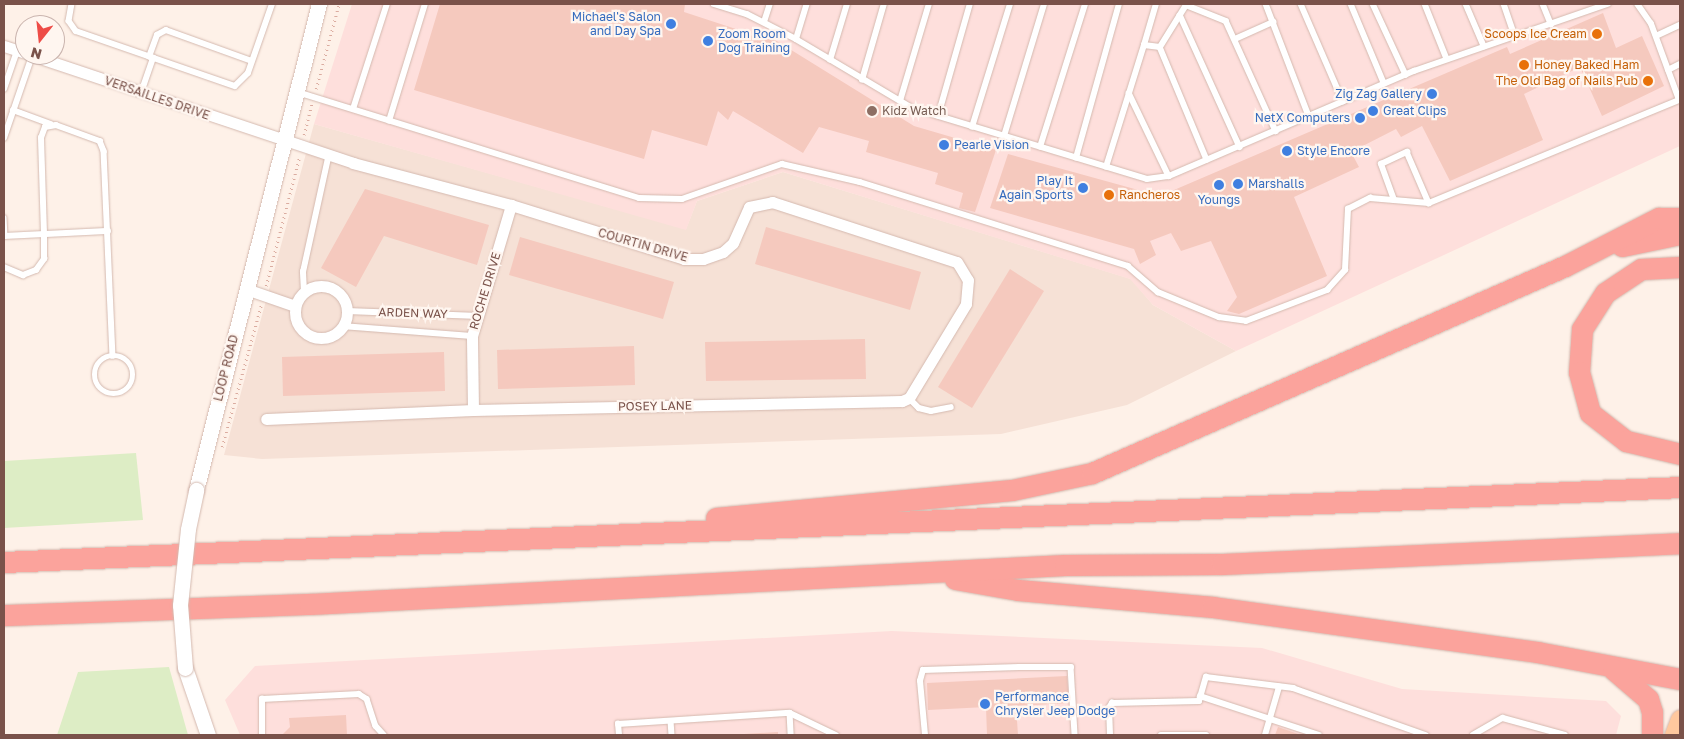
<!DOCTYPE html>
<html>
<head>
<meta charset="utf-8">
<style>
	body { margin:0 }
	#map { position:relative; width:1684px; height:739px; overflow:hidden; background:#fef1e8; font-family:"Golos Text",sans-serif }
	div>[style] { position:absolute }
	[style*='--x'] { left:calc(var(--x)*1px); top:calc(var(--y)*1px); width:calc(var(--w)*1px); rotate:calc(var(--a)*1deg) }
	.residential>* { inset:0; background:#f6e1d6 }
	.commercial>* { inset:0; background:#fedfdc }
	.green>* { inset:0; background:#ddedc5 }
	.building>* { inset:0; background:#f5c9be }
	.path>* { height:2.5px; margin-top:-1.25px; transform-origin:0; background:repeating-linear-gradient(90deg,#dbaca0 0 1px,transparent 0 5px) }
	.roads { filter:drop-shadow(0 0 1px #d4b9af) drop-shadow(0 0 1px #d4b9af) }
	.service>* { height:5.5px; margin:-2.75px; padding:0 2.75px; transform-origin:2.75px; border-radius:2.75px; background:#fff }
	.service>.ring { margin:-2.75px; padding:0; box-sizing:content-box; background:none; border:5.5px solid #fff; border-radius:50% }
	.minor>* { height:11px; margin:-5.5px; padding:0 5.5px; transform-origin:5.5px; border-radius:5.5px; background:#fff }
	.minor>.ring { margin:-5.5px; padding:0; box-sizing:content-box; background:none; border:11px solid #fff; border-radius:50% }
	.tertiary>* { height:15px; margin:-7.5px; padding:0 7.5px; transform-origin:7.5px; border-radius:7.5px; background:#fff }
	.primary>* { height:19px; margin:-9.5px; padding:0 9.5px; transform-origin:9.5px; border-radius:9.5px; background:#ffc89e }
	.motorway>* { height:21px; margin:-10.5px; padding:0 10.5px; transform-origin:10.5px; border-radius:10.5px; background:#fba39c }
	.bridges { filter:drop-shadow(0 0 1px #d4b9af) drop-shadow(0 0 1px #d4b9af) }
	.tertiary-bridge>* { height:15px; margin:-7.5px; padding:0 7.5px; transform-origin:7.5px; border-radius:7.5px; background:#fff }
	.dots>* { width:14px; height:14px; translate:-50% -50%; box-sizing:border-box; border:2px solid #fff6f0; border-radius:50% }
	span { translate:-50% -50%; white-space:nowrap; text-align:center; line-height:1.15; -webkit-text-stroke:4.5px #fff6f0; paint-order:stroke }
	.shop-label { font-size:12px; color:#366cbe }
	.right { translate:-100% -50%; text-align:right }
	.left { translate:0 -50%; text-align:left }
	.food-label { font-size:12px; color:#c56008 }
	.street-label { font-size:12px; color:#7a524a }
	.education-label { font-size:12px; color:#785e54 }
	.frame { position:absolute; inset:0; border:5px solid #7a524a; pointer-events:none }
	.north { position:absolute; left:15px; top:15px; width:50px; height:50px; box-sizing:border-box; background:#fff6f0; border:1px solid #cab4ae; border-radius:50%; rotate:196deg; font-size:14px; font-weight:700; line-height:20px; text-align:center; color:#7a524a }
	.north::after { content:''; display:block; margin:auto; width:18px; height:22px; background:#ee4c47; clip-path:polygon(50% 0,100% 100%,50% 72%,0 100%) }
</style>
</head>
<body>
<div id="map">
	<div class="residential">
		<i style="clip-path:polygon(314px 124px,686px 229px,697px 201px,783px 172px,1131px 279px,1153px 305px,1236px 351px,1127px 405px,1001px 434px,262px 459px,224px 455px)"></i>
	</div>
	<div class="commercial">
		<i style="clip-path:polygon(352px 4px,1680px 4px,1680px 146px,1236px 351px,1153px 305px,1130px 279px,783px 172px,697px 201px,686px 230px,314px 124px)"></i>
		<i style="clip-path:polygon(892px 631px,1262px 648px,1402px 689px,1606px 701px,1621px 716px,1616px 735px,240px 735px,225px 700px,255px 666px)"></i>
	</div>
	<div class="green">
		<i style="clip-path:polygon(136px 453px,143px 520px,4px 528px,4px 461px)"></i>
		<i style="clip-path:polygon(169px 667px,188px 735px,57px 735px,78px 672px)"></i>
	</div>
	<div class="building">
		<i style="clip-path:polygon(440px 4px,685px 4px,684px 12px,742px 31px,741px 36px,767px 35px,914px 126px,996px 150px,975px 212px,959px 208px,963px 193px,935px 184px,938px 173px,866px 152px,869px 141px,819px 127px,803px 153px,733px 111px,728px 120px,718px 111px,707px 146px,652px 130px,644px 159px,414px 90px)"></i>
		<i style="clip-path:polygon(1603px 13px,1616px 48px,1642px 36px,1664px 86px,1602px 116px,1580px 67px,1524px 94px,1543px 140px,1450px 181px,1422px 126px,1401px 137px,1396px 129px,1351px 152px,1359px 167px,1294px 197px,1327px 276px,1239px 314px,1227px 311px,1237px 297px,1211px 241px,1181px 251px,1171px 233px,1150px 241px,1156px 255px,1140px 264px,1134px 249px,990px 208px,1008px 154px,1160px 196px,1507px 47px,1510px 54px)"></i>
		<i style="clip-path:polygon(365px 189px,489px 225px,477px 265px,384px 236px,356px 287px,321px 268px)"></i>
		<i style="clip-path:polygon(766px 227px,921px 272px,910px 310px,755px 264px)"></i>
		<i style="clip-path:polygon(520px 237px,674px 282px,663px 319px,509px 275px)"></i>
		<i style="clip-path:polygon(1010px 269px,1044px 291px,972px 408px,938px 387px)"></i>
		<i style="clip-path:polygon(865px 339px,866px 379px,706px 381px,705px 342px)"></i>
		<i style="clip-path:polygon(634px 346px,635px 385px,498px 389px,497px 350px)"></i>
		<i style="clip-path:polygon(444px 352px,445px 391px,283px 396px,282px 357px)"></i>
		<i style="clip-path:polygon(1067px 676px,1069px 703px,1016px 706px,1018px 735px,987px 735px,986px 707px,928px 710px,927px 683px)"></i>
		<i style="clip-path:polygon(346px 715px,347px 735px,282px 735px,290px 727px,289px 718px)"></i>
		<i style="clip-path:polygon(1278px 727px,1301px 735px,1275px 735px)"></i>
		<i style="clip-path:polygon(778px 732px,778px 735px,744px 735px,744px 734px)"></i>
	</div>
	<div class="path">
		<i style="--x:316;--y:89;--w:88;--a:-74.9"></i>
		<i style="--x:304;--y:135;--w:32;--a:-76"></i>
		<i style="--x:266;--y:286;--w:132;--a:-75.5"></i>
		<i style="--x:222;--y:447;--w:147;--a:-74.6"></i>
	</div>
	<div class="roads">
		<div class="service">
			<i style="--x:72;--y:4;--w:17;--a:100"></i>
			<i style="--x:69;--y:21;--w:12;--a:55"></i>
			<i style="--x:76;--y:31;--w:168;--a:19.1"></i>
			<i style="--x:235;--y:86;--w:18;--a:-45"></i>
			<i style="--x:248;--y:73;--w:73;--a:-70.8"></i>
			<i style="--x:714;--y:4;--w:34;--a:17"></i>
			<i style="--x:747;--y:14;--w:55;--a:27"></i>
			<i style="--x:796;--y:39;--w:135;--a:30.7"></i>
			<i style="--x:912;--y:108;--w:245;--a:16.8"></i>
			<i style="--x:1147;--y:179;--w:22;--a:-8"></i>
			<i style="--x:1169;--y:176;--w:267;--a:-23.2"></i>
			<i style="--x:1414;--y:71;--w:205;--a:-19.1"></i>
			<i style="--x:1266;--y:4;--w:120;--a:69"></i>
			<i style="--x:1301;--y:4;--w:106;--a:66.6"></i>
			<i style="--x:1351;--y:4;--w:86;--a:67.3"></i>
			<i style="--x:1373;--y:4;--w:78;--a:65.1"></i>
			<i style="--x:1425;--y:4;--w:59;--a:68.2"></i>
			<i style="--x:1466;--y:4;--w:46;--a:66.8"></i>
			<i style="--x:1504;--y:4;--w:34;--a:71"></i>
			<i style="--x:1543;--y:4;--w:22;--a:68"></i>
			<i style="--x:1180;--y:15;--w:145;--a:65.6"></i>
			<i style="--x:764;--y:22;--w:19;--a:-72"></i>
			<i style="--x:1656;--y:36;--w:26;--a:-25"></i>
			<i style="--x:796;--y:39;--w:37;--a:-73"></i>
			<i style="--x:1235;--y:39;--w:42;--a:-24.1"></i>
			<i style="--x:1144;--y:45;--w:43;--a:-73.7"></i>
			<i style="--x:1160;--y:47;--w:122;--a:67.4"></i>
			<i style="--x:149;--y:57;--w:23;--a:-70"></i>
			<i style="--x:157;--y:35;--w:10;--a:-29"></i>
			<i style="--x:166;--y:30;--w:91;--a:19.8"></i>
			<i style="--x:830;--y:60;--w:59;--a:-73.1"></i>
			<i style="--x:1668;--y:70;--w:13;--a:-27"></i>
			<i style="--x:862;--y:80;--w:79;--a:-73.9"></i>
			<i style="--x:4;--y:89;--w:40;--a:-71.1"></i>
			<i style="--x:297;--y:92;--w:358;--a:17.2"></i>
			<i style="--x:639;--y:198;--w:43;--a:1.3"></i>
			<i style="--x:682;--y:199;--w:106;--a:-19.3"></i>
			<i style="--x:782;--y:164;--w:80;--a:13"></i>
			<i style="--x:860;--y:182;--w:281;--a:17.4"></i>
			<i style="--x:1128;--y:266;--w:40;--a:41"></i>
			<i style="--x:1158;--y:292;--w:66;--a:22.3"></i>
			<i style="--x:1219;--y:317;--w:27;--a:8"></i>
			<i style="--x:1246;--y:321;--w:87;--a:-20.9"></i>
			<i style="--x:1327;--y:290;--w:27;--a:-48"></i>
			<i style="--x:1345;--y:270;--w:61;--a:-87.2"></i>
			<i style="--x:1348;--y:209;--w:25;--a:-27"></i>
			<i style="--x:1370;--y:198;--w:59;--a:4.8"></i>
			<i style="--x:1429;--y:203;--w:270;--a:-22.4"></i>
			<i style="--x:1679;--y:100;--w:81;--a:-110.2"></i>
			<i style="--x:1651;--y:24;--w:24;--a:-125"></i>
			<i style="--x:141;--y:93;--w:37;--a:-71"></i>
			<i style="--x:1129;--y:93;--w:92;--a:64.3"></i>
			<i style="--x:900;--y:101;--w:101;--a:-73.4"></i>
			<i style="--x:353;--y:109;--w:110;--a:-72.1"></i>
			<i style="--x:13;--y:110;--w:40;--a:20.2"></i>
			<i style="--x:938;--y:116;--w:116;--a:-74.1"></i>
			<i style="--x:389;--y:121;--w:122;--a:-72.9"></i>
			<i style="--x:972;--y:127;--w:129;--a:-72.8"></i>
			<i style="--x:1004;--y:136;--w:138;--a:-73.1"></i>
			<i style="--x:4;--y:138;--w:87;--a:-71.1"></i>
			<i style="--x:1040;--y:147;--w:150;--a:-72.5"></i>
			<i style="--x:1076;--y:158;--w:160;--a:-74.4"></i>
			<i style="--x:1106;--y:167;--w:128;--a:-72.7"></i>
			<i style="--x:1144;--y:45;--w:16;--a:7"></i>
			<i style="--x:1160;--y:47;--w:49;--a:-58.2"></i>
			<i style="--x:1186;--y:5;--w:43;--a:21.8"></i>
			<i style="--x:1226;--y:21;--w:121;--a:65.6"></i>
			<i style="--x:1394;--y:200;--w:38;--a:-110"></i>
			<i style="--x:1381;--y:164;--w:29;--a:-25"></i>
			<i style="--x:1407;--y:152;--w:56;--a:66.7"></i>
			<i style="--x:4;--y:218;--w:18;--a:87"></i>
			<i style="--x:4;--y:236;--w:40;--a:-2.9"></i>
			<i style="--x:44;--y:234;--w:96;--a:-91.8"></i>
			<i style="--x:41;--y:138;--w:12;--a:-70"></i>
			<i style="--x:45;--y:127;--w:11;--a:-10"></i>
			<i style="--x:56;--y:125;--w:47;--a:20"></i>
			<i style="--x:100;--y:141;--w:11;--a:68"></i>
			<i style="--x:104;--y:151;--w:205;--a:87.5"></i>
			<i style="--x:4;--y:267;--w:21;--a:23"></i>
			<i style="--x:23;--y:275;--w:14;--a:-21"></i>
			<i style="--x:36;--y:270;--w:14;--a:-54"></i>
			<i style="--x:44;--y:259;--w:25;--a:-90"></i>
			<i style="--x:44;--y:234;--w:64;--a:-2.7"></i>
			<i style="--x:304;--y:292;--w:20;--a:-93"></i>
			<i style="--x:303;--y:272;--w:121;--a:-77.6"></i>
			<i style="--x:347;--y:311;--w:132;--a:2.2"></i>
			<i style="--x:342;--y:326;--w:130;--a:4.4"></i>
			<i class="ring" style="left:95px;top:356px;width:32.5px;height:32.5px"></i>
			<i style="--x:909;--y:398;--w:14;--a:45"></i>
			<i style="--x:919;--y:408;--w:12;--a:14"></i>
			<i style="--x:931;--y:411;--w:20;--a:-11"></i>
			<i style="--x:1200;--y:696;--w:125;--a:18.1"></i>
			<i style="--x:790;--y:713;--w:22;--a:87"></i>
			<i style="--x:671;--y:721;--w:14;--a:86"></i>
			<i style="--x:262;--y:735;--w:36;--a:-90"></i>
			<i style="--x:262;--y:699;--w:97;--a:-3"></i>
			<i style="--x:359;--y:694;--w:9;--a:32"></i>
			<i style="--x:367;--y:699;--w:28;--a:72"></i>
			<i style="--x:376;--y:726;--w:12;--a:48"></i>
			<i style="--x:619;--y:735;--w:11;--a:-95"></i>
			<i style="--x:618;--y:724;--w:172;--a:-3.7"></i>
			<i style="--x:790;--y:713;--w:51;--a:25.6"></i>
			<i style="--x:925;--y:735;--w:54;--a:-95.3"></i>
			<i style="--x:920;--y:681;--w:11;--a:-75"></i>
			<i style="--x:923;--y:670;--w:96;--a:-1.8"></i>
			<i style="--x:1019;--y:667;--w:52;--a:0"></i>
			<i style="--x:1071;--y:667;--w:68;--a:86.6"></i>
			<i style="--x:1110;--y:735;--w:27;--a:-92"></i>
			<i style="--x:1109;--y:708;--w:6;--a:-59"></i>
			<i style="--x:1112;--y:703;--w:87;--a:-1.3"></i>
			<i style="--x:1199;--y:701;--w:25;--a:-74"></i>
			<i style="--x:1206;--y:677;--w:88;--a:7.2"></i>
			<i style="--x:1293;--y:688;--w:141;--a:19.5"></i>
			<i style="--x:1161;--y:735;--w:45;--a:0"></i>
			<i style="--x:1265;--y:735;--w:50;--a:-73.7"></i>
			<i style="--x:1473;--y:735;--w:34;--a:-30"></i>
			<i style="--x:1503;--y:718;--w:64;--a:15.3"></i>
		</div>
		<div class="minor">
			<i style="--x:4;--y:46;--w:22;--a:18"></i>
			<i style="--x:31;--y:55;--w:340;--a:18.5"></i>
			<i style="--x:353;--y:163;--w:163;--a:14.9"></i>
			<i style="--x:511;--y:205;--w:181;--a:17.3"></i>
			<i style="--x:684;--y:259;--w:19;--a:0"></i>
			<i style="--x:703;--y:259;--w:21;--a:-19"></i>
			<i style="--x:723;--y:252;--w:13;--a:-42"></i>
			<i style="--x:733;--y:243;--w:39;--a:-66"></i>
			<i style="--x:749;--y:207;--w:24;--a:-12"></i>
			<i style="--x:772;--y:202;--w:194;--a:18"></i>
			<i style="--x:957;--y:262;--w:21;--a:59"></i>
			<i style="--x:968;--y:280;--w:24;--a:95"></i>
			<i style="--x:966;--y:304;--w:110;--a:121.2"></i>
			<i style="--x:909;--y:398;--w:8;--a:157"></i>
			<i style="--x:902;--y:401;--w:429;--a:178.8"></i>
			<i style="--x:473;--y:410;--w:207;--a:177.5"></i>
			<i class="ring" style="left:295px;top:286px;width:41px;height:41px"></i>
			<i style="--x:246;--y:289;--w:52;--a:19.1"></i>
			<i style="--x:473;--y:410;--w:74;--a:-90.8"></i>
			<i style="--x:472;--y:336;--w:137;--a:-73.4"></i>
		</div>
		<div class="tertiary">
			<i style="--x:196;--y:490;--w:501;--a:-75.8"></i>
			<i style="--x:185;--y:668;--w:71;--a:71.1"></i>
		</div>
		<div class="primary">
			<i style="--x:1674;--y:735;--w:17;--a:-69"></i>
		</div>
		<div class="motorway">
			<i style="--x:1622;--y:246;--w:59;--a:-11.7"></i>
			<i style="--x:1680;--y:267;--w:39;--a:177"></i>
			<i style="--x:1641;--y:269;--w:43;--a:146.3"></i>
			<i style="--x:1605;--y:293;--w:43;--a:122.6"></i>
			<i style="--x:1582;--y:329;--w:43;--a:94"></i>
			<i style="--x:1579;--y:372;--w:42;--a:75"></i>
			<i style="--x:1590;--y:413;--w:46;--a:37.9"></i>
			<i style="--x:1626;--y:441;--w:56;--a:13.5"></i>
			<i style="--x:716;--y:518;--w:297;--a:-5.4"></i>
			<i style="--x:1012;--y:490;--w:82;--a:-12"></i>
			<i style="--x:1092;--y:473;--w:516;--a:-23.64"></i>
			<i style="--x:1565;--y:266;--w:106;--a:-27.1"></i>
			<i style="--x:1659;--y:218;--w:21;--a:0"></i>
			<i style="--x:4;--y:562;--w:1678;--a:-2.56"></i>
			<i style="--x:955;--y:579;--w:64;--a:9.9"></i>
			<i style="--x:1018;--y:590;--w:196;--a:5"></i>
			<i style="--x:1213;--y:607;--w:327;--a:7.9"></i>
			<i style="--x:1537;--y:652;--w:146;--a:10.7"></i>
			<i style="--x:4;--y:615;--w:306;--a:-2.1"></i>
			<i style="--x:310;--y:604;--w:756;--a:-2.96"></i>
			<i style="--x:1065;--y:565;--w:157;--a:-0.4"></i>
			<i style="--x:1222;--y:564;--w:458;--a:-2.6"></i>
			<i style="--x:1613;--y:669;--w:46;--a:40.6"></i>
			<i style="--x:1648;--y:699;--w:14;--a:73"></i>
			<i style="--x:1652;--y:712;--w:23;--a:90"></i>
		</div>
	</div>
	<div class="bridges">
		<div class="tertiary-bridge">
			<i style="--x:185;--y:668;--w:63;--a:-94.5"></i>
			<i style="--x:180;--y:605;--w:76;--a:-84"></i>
			<i style="--x:188;--y:529;--w:40;--a:-78"></i>
		</div>
	</div>
	<div class="dots">
		<i style="left:671px;top:24px;background:#3f7fe0"></i>
		<i style="left:1597px;top:34px;background:#e8710a"></i>
		<i style="left:708px;top:41px;background:#3f7fe0"></i>
		<i style="left:1524px;top:65px;background:#e8710a"></i>
		<i style="left:1648px;top:81px;background:#e8710a"></i>
		<i style="left:1432px;top:94px;background:#3f7fe0"></i>
		<i style="left:872px;top:111px;background:#8d6e63"></i>
		<i style="left:1373px;top:111px;background:#3f7fe0"></i>
		<i style="left:1360px;top:118px;background:#3f7fe0"></i>
		<i style="left:944px;top:145px;background:#3f7fe0"></i>
		<i style="left:1287px;top:151px;background:#3f7fe0"></i>
		<i style="left:1238px;top:184px;background:#3f7fe0"></i>
		<i style="left:1219px;top:185px;background:#3f7fe0"></i>
		<i style="left:1083px;top:188px;background:#3f7fe0"></i>
		<i style="left:1109px;top:195px;background:#e8710a"></i>
		<i style="left:985px;top:704px;background:#3f7fe0"></i>
	</div>
	<div class="shop-label">
		<span class="right" style="left:661px;top:24px">Michael's Salon<br>and Day Spa</span>
		<span class="left" style="left:718px;top:41px">Zoom Room<br>Dog Training</span>
		<span class="right" style="left:1422px;top:94px">Zig Zag Gallery</span>
		<span class="left" style="left:1383px;top:111px">Great Clips</span>
		<span class="right" style="left:1350px;top:118px">NetX Computers</span>
		<span class="left" style="left:954px;top:145px">Pearle Vision</span>
		<span class="left" style="left:1297px;top:151px">Style Encore</span>
		<span class="right" style="left:1073px;top:188px">Play It<br>Again Sports</span>
		<span class="left" style="left:1248px;top:184px">Marshalls</span>
		<span style="left:1219px;top:200px">Youngs</span>
		<span class="left" style="left:995px;top:704px">Performance<br>Chrysler Jeep Dodge</span>
	</div>
	<div class="food-label">
		<span class="right" style="left:1587px;top:34px">Scoops Ice Cream</span>
		<span class="left" style="left:1534px;top:65px">Honey Baked Ham</span>
		<span class="right" style="left:1638px;top:81px">The Old Bag of Nails Pub</span>
		<span class="left" style="left:1119px;top:195px">Rancheros</span>
	</div>
	<div class="street-label">
		<span style="left:157px;top:98px;rotate:19deg">VERSAILLES DRIVE</span>
		<span style="left:643px;top:245px;rotate:16deg">COURTIN DRIVE</span>
		<span style="left:485px;top:291px;rotate:-73deg">ROCHE DRIVE</span>
		<span style="left:413px;top:313px;rotate:2deg">ARDEN WAY</span>
		<span style="left:226px;top:368px;rotate:-76deg">LOOP ROAD</span>
		<span style="left:655px;top:406px;rotate:-1deg">POSEY LANE</span>
	</div>
	<div class="education-label">
		<span class="left" style="left:882px;top:111px">Kidz Watch</span>
	</div>
	<div class="frame"></div>
	<div class="north">N</div>
</div>
</body>
</html>
